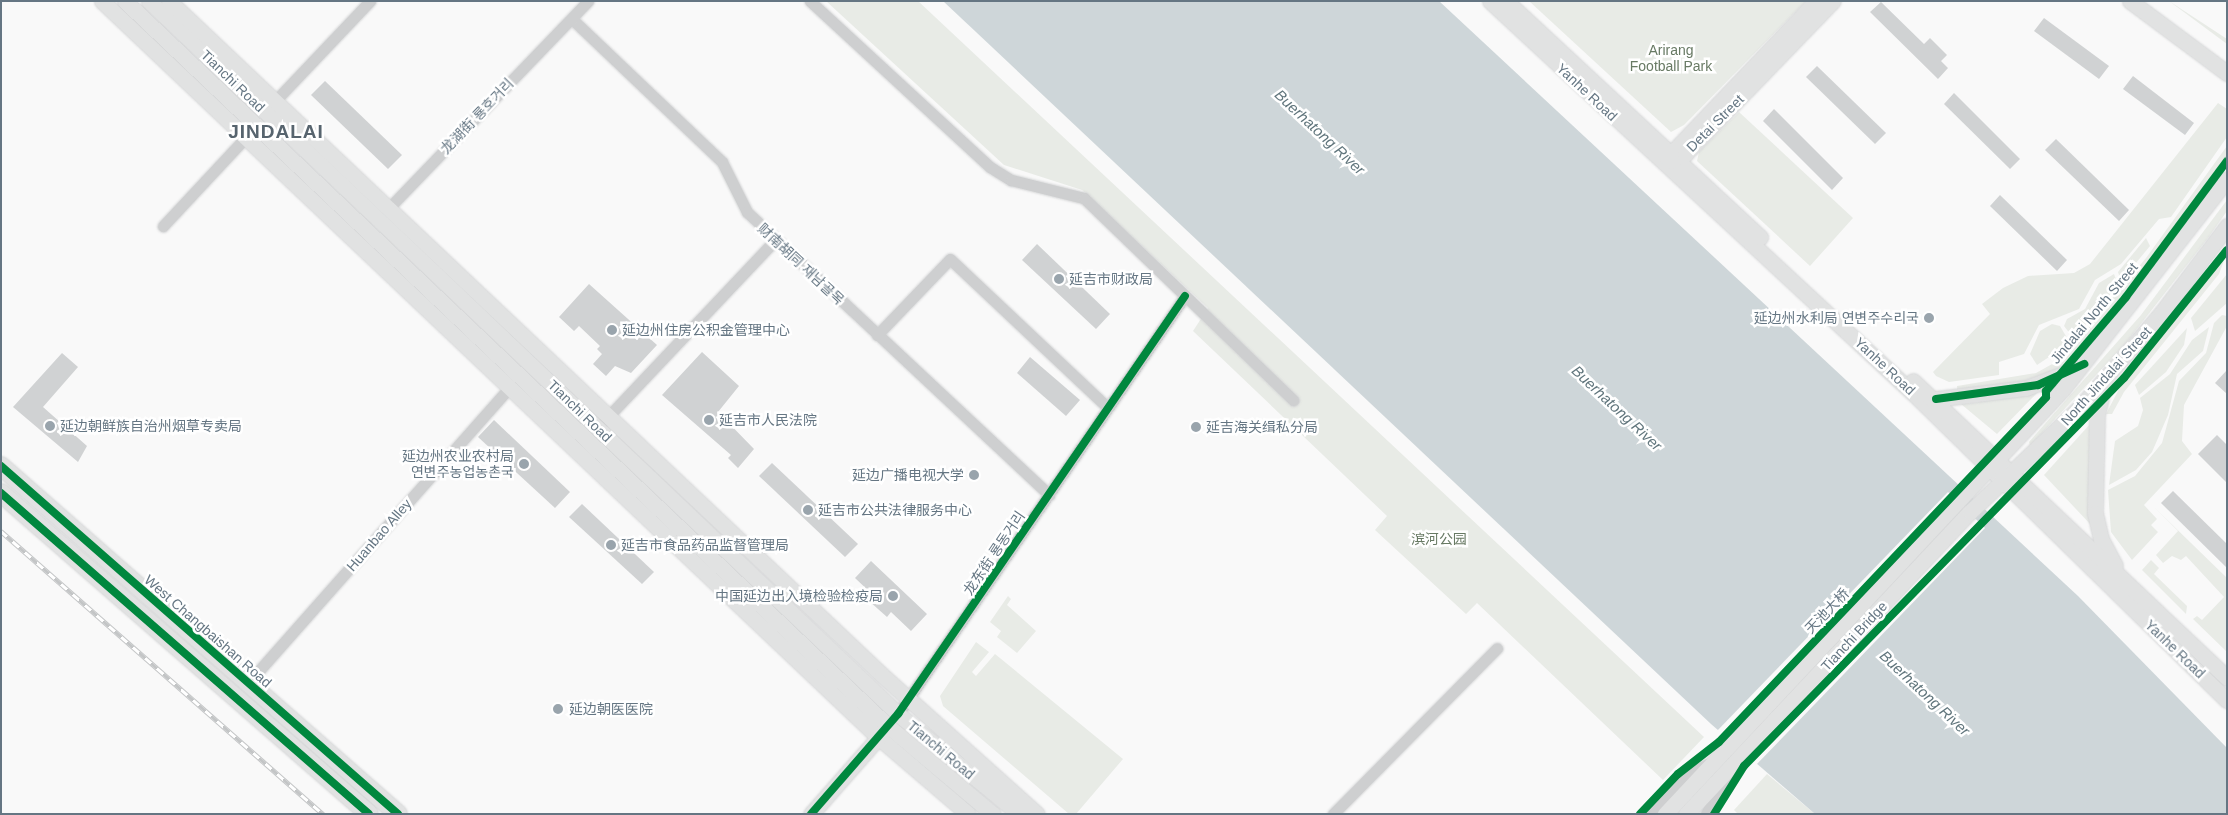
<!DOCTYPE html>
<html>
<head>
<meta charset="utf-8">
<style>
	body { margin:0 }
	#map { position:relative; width:2228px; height:815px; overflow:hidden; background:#f9f9f9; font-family:Arial,"Noto Sans SC","Noto Sans KR",sans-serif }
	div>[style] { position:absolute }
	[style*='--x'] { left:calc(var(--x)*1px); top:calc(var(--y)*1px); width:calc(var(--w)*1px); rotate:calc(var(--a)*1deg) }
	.green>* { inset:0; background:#e8ebe6 }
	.water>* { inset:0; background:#ced6d9 }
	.pier>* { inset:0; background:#f9f9f9 }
	.building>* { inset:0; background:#d0d2d3 }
	.roads { filter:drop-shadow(0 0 1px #d5d6d7) drop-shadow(0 0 1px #d5d6d7) }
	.street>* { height:11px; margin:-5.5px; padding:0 5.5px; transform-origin:5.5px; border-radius:5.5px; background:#cecfd0 }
	.secondary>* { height:15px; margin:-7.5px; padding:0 7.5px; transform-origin:7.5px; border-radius:7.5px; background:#e1e2e2 }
	.primary>* { height:18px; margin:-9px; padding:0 9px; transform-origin:9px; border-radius:9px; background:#e1e2e2 }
	.rail>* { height:4.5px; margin-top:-2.25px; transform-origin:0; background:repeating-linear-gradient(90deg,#fff 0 8px,#c3c5c6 0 16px); box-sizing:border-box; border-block:1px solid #c3c5c6 }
	.cycleway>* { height:8px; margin:-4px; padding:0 4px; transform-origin:4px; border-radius:4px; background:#00873e }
	.dots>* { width:14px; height:14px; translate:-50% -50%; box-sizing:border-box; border:2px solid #fff; border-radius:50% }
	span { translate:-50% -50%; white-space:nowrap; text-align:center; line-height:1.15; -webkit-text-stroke:5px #fff; paint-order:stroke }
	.park-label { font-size:14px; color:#687a64 }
	.street-label { font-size:14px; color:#657683 }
	.poi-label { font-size:14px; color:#657683 }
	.left { translate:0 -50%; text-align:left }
	.right { translate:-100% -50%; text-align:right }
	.water-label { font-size:15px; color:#60757c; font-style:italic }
	.district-label { font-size:19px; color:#57646e; font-weight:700; letter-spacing:1px }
	.frame { position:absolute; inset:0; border:2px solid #657683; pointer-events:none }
</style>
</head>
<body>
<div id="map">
	<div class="green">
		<i style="clip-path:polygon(826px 1px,918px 1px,1704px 737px,1663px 780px,1477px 603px,1466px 614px,1375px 530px,1387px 516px,1193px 331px,1208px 308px,1082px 190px,1004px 165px)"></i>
		<i style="clip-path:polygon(1529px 1px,1806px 1px,1684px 125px,1671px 132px)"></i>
		<i style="clip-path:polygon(2169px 1px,2227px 39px,2227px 44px)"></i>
		<i style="clip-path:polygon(2218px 103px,2227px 109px,2227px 137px,2171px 217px,2159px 219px,2121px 264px,2095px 280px,2079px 309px,2039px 325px,2024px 354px,1999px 362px,1999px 375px,1949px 382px,1936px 376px,1933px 372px,1990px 314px,1982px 304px,2003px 288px,2028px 276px,2074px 273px,2090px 264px)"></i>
		<i style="clip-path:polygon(1739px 112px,1853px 218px,1810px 266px,1697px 161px,1699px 152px)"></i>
		<i style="clip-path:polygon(2227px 146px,2227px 156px,2147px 268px,2063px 367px,2037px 380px,1957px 393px,1957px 386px,2036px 373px,2063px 358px,2146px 258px)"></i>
		<i style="clip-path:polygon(2227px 200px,2227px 211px,2208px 238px,2125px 344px,2030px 446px,2029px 442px,2141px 315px)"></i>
		<i style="clip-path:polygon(2146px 238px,2150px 246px,2121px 281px,2118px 272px)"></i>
		<i style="clip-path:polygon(2227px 253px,2219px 274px,2124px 392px,2112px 414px,2106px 414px,2119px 389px)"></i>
		<i style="clip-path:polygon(2114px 274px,2118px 285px,2074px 339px,2064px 326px,2067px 319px,2085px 309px,2099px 283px)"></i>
		<i style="clip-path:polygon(2227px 274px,2227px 303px,2195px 331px,2191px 318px)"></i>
		<i style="clip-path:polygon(2222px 315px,2227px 316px,2227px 326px,2184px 405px,2182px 441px,2192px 454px,2144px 505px,2157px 519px,2151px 525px,2158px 532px,2132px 560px,2111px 532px,2108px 490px,2135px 476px,2162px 443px,2179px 381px,2206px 353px,2214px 323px)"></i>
		<i style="clip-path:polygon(2052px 324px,2060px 326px,2070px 343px,2037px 365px,2030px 354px,2040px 331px)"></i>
		<i style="clip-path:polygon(2209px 327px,2203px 351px,2177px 374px,2168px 415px,2152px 452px,2136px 470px,2109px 485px,2115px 441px,2138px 426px,2143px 410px,2140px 398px,2170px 374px,2192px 340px)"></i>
		<i style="clip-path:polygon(2187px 328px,2184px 345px,2166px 372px,2139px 395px,2135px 385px)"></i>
		<i style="clip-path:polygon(2038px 392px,1997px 434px,1961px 404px,1973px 403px)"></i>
		<i style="clip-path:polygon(2091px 423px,2091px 525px,2044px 475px)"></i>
		<i style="clip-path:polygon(2154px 507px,2227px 578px,2227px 652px,2193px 619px,2197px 616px,2202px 620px,2224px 597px,2186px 556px,2181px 560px,2172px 556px,2163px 563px,2156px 555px,2178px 531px)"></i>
		<i style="clip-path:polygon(2151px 560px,2159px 568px,2154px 574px,2187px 606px,2186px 614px,2142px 570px)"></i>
		<i style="clip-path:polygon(1008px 596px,1011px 599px,1007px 605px,1036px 631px,1017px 653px,997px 637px,1001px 631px,990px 622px)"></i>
		<i style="clip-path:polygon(976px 642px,989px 652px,972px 672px,976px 676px,995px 654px,1123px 759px,1076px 814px,1069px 814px,943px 706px,940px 696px)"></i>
		<i style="clip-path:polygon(1767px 774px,1815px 814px,1738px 814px,1734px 810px)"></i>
	</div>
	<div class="water">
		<i style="clip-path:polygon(943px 1px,1439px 1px,2078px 596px,2227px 748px,2227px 814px,1815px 814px,1711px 724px)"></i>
	</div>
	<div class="pier">
		<i style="clip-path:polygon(1948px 492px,1985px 528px,1755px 766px,1716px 732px)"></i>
	</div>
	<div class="building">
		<i style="clip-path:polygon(1881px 2px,1924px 44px,1930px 38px,1947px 55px,1941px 61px,1948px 68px,1938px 79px,1870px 12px)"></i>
		<i style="clip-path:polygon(2044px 18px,2109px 66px,2099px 79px,2034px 31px)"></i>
		<i style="clip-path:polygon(1817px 66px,1886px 133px,1875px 144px,1806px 77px)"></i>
		<i style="clip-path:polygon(2133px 76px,2194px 123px,2185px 135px,2123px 89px)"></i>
		<i style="clip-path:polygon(325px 81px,402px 155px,388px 169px,311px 95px)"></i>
		<i style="clip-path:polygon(1954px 93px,2020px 159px,2010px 169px,1944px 104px)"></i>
		<i style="clip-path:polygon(1774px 109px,1843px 178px,1832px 190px,1763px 121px)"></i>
		<i style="clip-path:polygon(2056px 139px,2129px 210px,2119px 221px,2045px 150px)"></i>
		<i style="clip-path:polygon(2000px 195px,2067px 260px,2057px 271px,1990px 206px)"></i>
		<i style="clip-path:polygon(1037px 244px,1110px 314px,1096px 329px,1022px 260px)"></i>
		<i style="clip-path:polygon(589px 284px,657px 345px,631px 373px,615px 366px,606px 376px,593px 364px,602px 354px,597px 349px,600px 346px,579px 326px,574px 331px,559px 317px)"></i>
		<i style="clip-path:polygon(702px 352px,739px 386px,718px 412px,754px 449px,738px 468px,728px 458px,731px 455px,662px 395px)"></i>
		<i style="clip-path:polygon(62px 353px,78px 367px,43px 407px,87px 446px,78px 462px,13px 407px)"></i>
		<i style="clip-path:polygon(1030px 357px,1080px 400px,1066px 416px,1017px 373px)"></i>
		<i style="clip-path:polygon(2227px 370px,2227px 394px,2215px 383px)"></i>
		<i style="clip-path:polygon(494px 420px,570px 492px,555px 508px,478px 437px)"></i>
		<i style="clip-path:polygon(2217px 435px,2227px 445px,2227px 483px,2198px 454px)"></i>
		<i style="clip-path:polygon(772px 463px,858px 544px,845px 557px,759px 476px)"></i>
		<i style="clip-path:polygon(2173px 491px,2227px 544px,2227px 568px,2161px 503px)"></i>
		<i style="clip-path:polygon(582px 504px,654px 572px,642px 584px,569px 517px)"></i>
		<i style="clip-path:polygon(871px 561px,927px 614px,911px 631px,891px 612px,887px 617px,869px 601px,874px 596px,855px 578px)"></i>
	</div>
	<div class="roads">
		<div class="street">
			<i style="--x:810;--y:1;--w:245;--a:42.7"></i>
			<i style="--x:990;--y:167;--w:25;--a:32"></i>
			<i style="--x:1011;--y:180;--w:75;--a:13.9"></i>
			<i style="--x:1084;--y:198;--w:291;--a:44"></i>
			<i style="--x:572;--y:19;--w:207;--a:43.6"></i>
			<i style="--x:722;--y:162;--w:56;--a:63.4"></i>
			<i style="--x:747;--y:212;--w:414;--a:43.1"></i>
			<i style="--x:275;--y:101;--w:138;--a:-46.5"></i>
			<i style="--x:384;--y:213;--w:294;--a:-46.1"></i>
			<i style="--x:163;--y:226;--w:120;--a:-47"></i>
			<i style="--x:877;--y:335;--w:105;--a:-46.2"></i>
			<i style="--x:950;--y:259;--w:217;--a:43.3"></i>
			<i style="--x:603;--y:422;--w:250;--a:-46.6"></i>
			<i style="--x:248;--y:683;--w:394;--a:-48.5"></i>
			<i style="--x:898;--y:714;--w:507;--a:-55.53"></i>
			<i style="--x:1333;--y:814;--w:233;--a:-45.3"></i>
			<i style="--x:1648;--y:814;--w:53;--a:-45.8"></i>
			<i style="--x:1685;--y:776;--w:27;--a:-28"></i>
			<i style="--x:1706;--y:814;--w:46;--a:-61.2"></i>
		</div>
		<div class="secondary">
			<i style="--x:102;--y:1;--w:1070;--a:43.48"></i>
			<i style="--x:878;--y:737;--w:118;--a:40.5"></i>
			<i style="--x:125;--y:1;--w:1053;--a:43.54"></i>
			<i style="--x:888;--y:726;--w:137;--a:40"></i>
			<i style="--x:149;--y:1;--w:1034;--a:43.59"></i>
			<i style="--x:898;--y:714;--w:157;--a:39.6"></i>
			<i style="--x:169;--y:1;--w:981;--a:43.39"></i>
			<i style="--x:882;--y:675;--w:208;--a:41.9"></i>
			<i style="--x:1490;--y:1;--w:578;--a:42.83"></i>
			<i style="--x:1914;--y:394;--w:438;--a:44.4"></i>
			<i style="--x:1506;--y:1;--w:347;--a:42.9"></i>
			<i style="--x:2130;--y:1;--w:121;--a:36.6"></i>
			<i style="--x:1667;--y:158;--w:216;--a:-46.5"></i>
			<i style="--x:1670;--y:161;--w:17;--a:-25"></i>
			<i style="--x:1685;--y:154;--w:213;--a:-46"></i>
			<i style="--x:2105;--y:380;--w:36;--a:103"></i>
			<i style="--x:2097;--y:415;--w:98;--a:91.2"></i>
			<i style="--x:2095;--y:513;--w:27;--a:77"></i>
			<i style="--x:2101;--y:539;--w:30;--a:62"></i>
			<i style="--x:1913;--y:381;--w:432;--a:43.4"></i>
			<i style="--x:1936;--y:399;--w:91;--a:-7"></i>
			<i style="--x:2026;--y:388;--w:53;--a:-20.8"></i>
			<i style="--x:811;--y:814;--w:111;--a:-48.7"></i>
			<i style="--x:1665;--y:814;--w:582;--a:-46.88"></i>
			<i style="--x:2063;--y:389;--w:266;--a:-52"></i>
			<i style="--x:1686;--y:814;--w:415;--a:-46.8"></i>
			<i style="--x:1970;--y:512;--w:153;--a:-43.7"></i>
			<i style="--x:2081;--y:406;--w:124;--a:-49.2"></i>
			<i style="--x:2162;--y:312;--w:108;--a:-52.9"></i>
		</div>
		<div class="primary">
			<i style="--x:1;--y:466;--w:528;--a:41.24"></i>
			<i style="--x:1;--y:493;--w:488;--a:41.1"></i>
		</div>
	</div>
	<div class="rail">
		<i style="--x:1;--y:531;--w:429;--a:41.3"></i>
	</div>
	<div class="cycleway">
		<i style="--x:1936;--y:399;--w:103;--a:-7.8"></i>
		<i style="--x:2038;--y:385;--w:51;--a:-24.5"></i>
		<i style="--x:1;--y:466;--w:528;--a:41.24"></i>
		<i style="--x:1;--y:493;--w:488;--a:41.1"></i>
		<i style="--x:811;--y:814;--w:133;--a:-49"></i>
		<i style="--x:898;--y:714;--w:507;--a:-55.53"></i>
		<i style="--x:1640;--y:814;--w:55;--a:-46.5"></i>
		<i style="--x:1678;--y:774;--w:52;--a:-38"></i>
		<i style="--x:1719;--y:742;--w:475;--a:-46.5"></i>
		<i style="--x:2046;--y:397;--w:6;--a:-90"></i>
		<i style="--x:2046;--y:391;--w:123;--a:-49.6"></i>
		<i style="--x:2126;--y:297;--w:169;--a:-53.4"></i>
		<i style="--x:1714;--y:814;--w:57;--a:-58"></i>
		<i style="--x:1744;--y:766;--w:543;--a:-45.6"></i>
		<i style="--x:2124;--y:378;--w:164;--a:-51.2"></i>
	</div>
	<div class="dots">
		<i style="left:1059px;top:279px;background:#99a4ac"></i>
		<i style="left:1929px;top:318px;background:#99a4ac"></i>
		<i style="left:612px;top:330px;background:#99a4ac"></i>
		<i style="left:709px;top:420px;background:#99a4ac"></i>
		<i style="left:50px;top:426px;background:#99a4ac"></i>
		<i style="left:1196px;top:427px;background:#99a4ac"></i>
		<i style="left:524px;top:464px;background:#99a4ac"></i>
		<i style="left:974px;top:475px;background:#99a4ac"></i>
		<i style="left:808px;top:510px;background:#99a4ac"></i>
		<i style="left:611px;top:545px;background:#99a4ac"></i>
		<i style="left:893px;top:596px;background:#99a4ac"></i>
		<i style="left:558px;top:709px;background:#99a4ac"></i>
	</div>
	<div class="park-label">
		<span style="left:1671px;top:58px">Arirang<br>Football Park</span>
		<span style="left:1439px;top:539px">滨河公园</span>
	</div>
	<div class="street-label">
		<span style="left:233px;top:81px;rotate:44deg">Tianchi Road</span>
		<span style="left:1587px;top:92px;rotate:43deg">Yanhe Road</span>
		<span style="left:477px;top:116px;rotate:-46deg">龙湖街 룡호거리</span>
		<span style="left:1715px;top:123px;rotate:-45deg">Detai Street</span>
		<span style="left:801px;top:264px;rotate:43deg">财南胡同 재남골목</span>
		<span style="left:2094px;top:313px;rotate:-50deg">Jindalai North Street</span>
		<span style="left:1885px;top:366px;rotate:43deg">Yanhe Road</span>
		<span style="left:2106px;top:376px;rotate:-48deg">North Jindalai Street</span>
		<span style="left:580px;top:411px;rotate:44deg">Tianchi Road</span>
		<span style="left:379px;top:535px;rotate:-49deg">Huanbao Alley</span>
		<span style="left:994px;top:553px;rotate:-56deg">龙东街 룡동거리</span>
		<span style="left:1827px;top:611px;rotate:-46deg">天池大桥</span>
		<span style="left:208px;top:631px;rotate:41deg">West Changbaishan Road</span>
		<span style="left:1854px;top:636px;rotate:-47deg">Tianchi Bridge</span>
		<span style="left:2175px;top:649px;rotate:44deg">Yanhe Road</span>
		<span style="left:941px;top:750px;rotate:40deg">Tianchi Road</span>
	</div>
	<div class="poi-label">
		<span class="left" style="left:1069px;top:279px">延吉市财政局</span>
		<span class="right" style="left:1919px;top:318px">延边州水利局 연변주수리국</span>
		<span class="left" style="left:622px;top:330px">延边州住房公积金管理中心</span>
		<span class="left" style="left:719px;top:420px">延吉市人民法院</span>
		<span class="left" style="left:60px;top:426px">延边朝鲜族自治州烟草专卖局</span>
		<span class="left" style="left:1206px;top:427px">延吉海关缉私分局</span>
		<span class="right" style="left:514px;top:464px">延边州农业农村局<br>연변주농업농촌국</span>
		<span class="right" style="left:964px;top:475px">延边广播电视大学</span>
		<span class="left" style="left:818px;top:510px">延吉市公共法律服务中心</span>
		<span class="left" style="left:621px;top:545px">延吉市食品药品监督管理局</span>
		<span class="right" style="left:883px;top:596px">中国延边出入境检验检疫局</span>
		<span class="left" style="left:569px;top:709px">延边朝医医院</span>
	</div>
	<div class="water-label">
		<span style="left:1320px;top:132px;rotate:43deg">Buerhatong River</span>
		<span style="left:1617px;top:408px;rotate:43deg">Buerhatong River</span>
		<span style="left:1925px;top:693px;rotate:43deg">Buerhatong River</span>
	</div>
	<div class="district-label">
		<span style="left:276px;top:132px">JINDALAI</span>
	</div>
	<div class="frame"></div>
</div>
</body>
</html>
